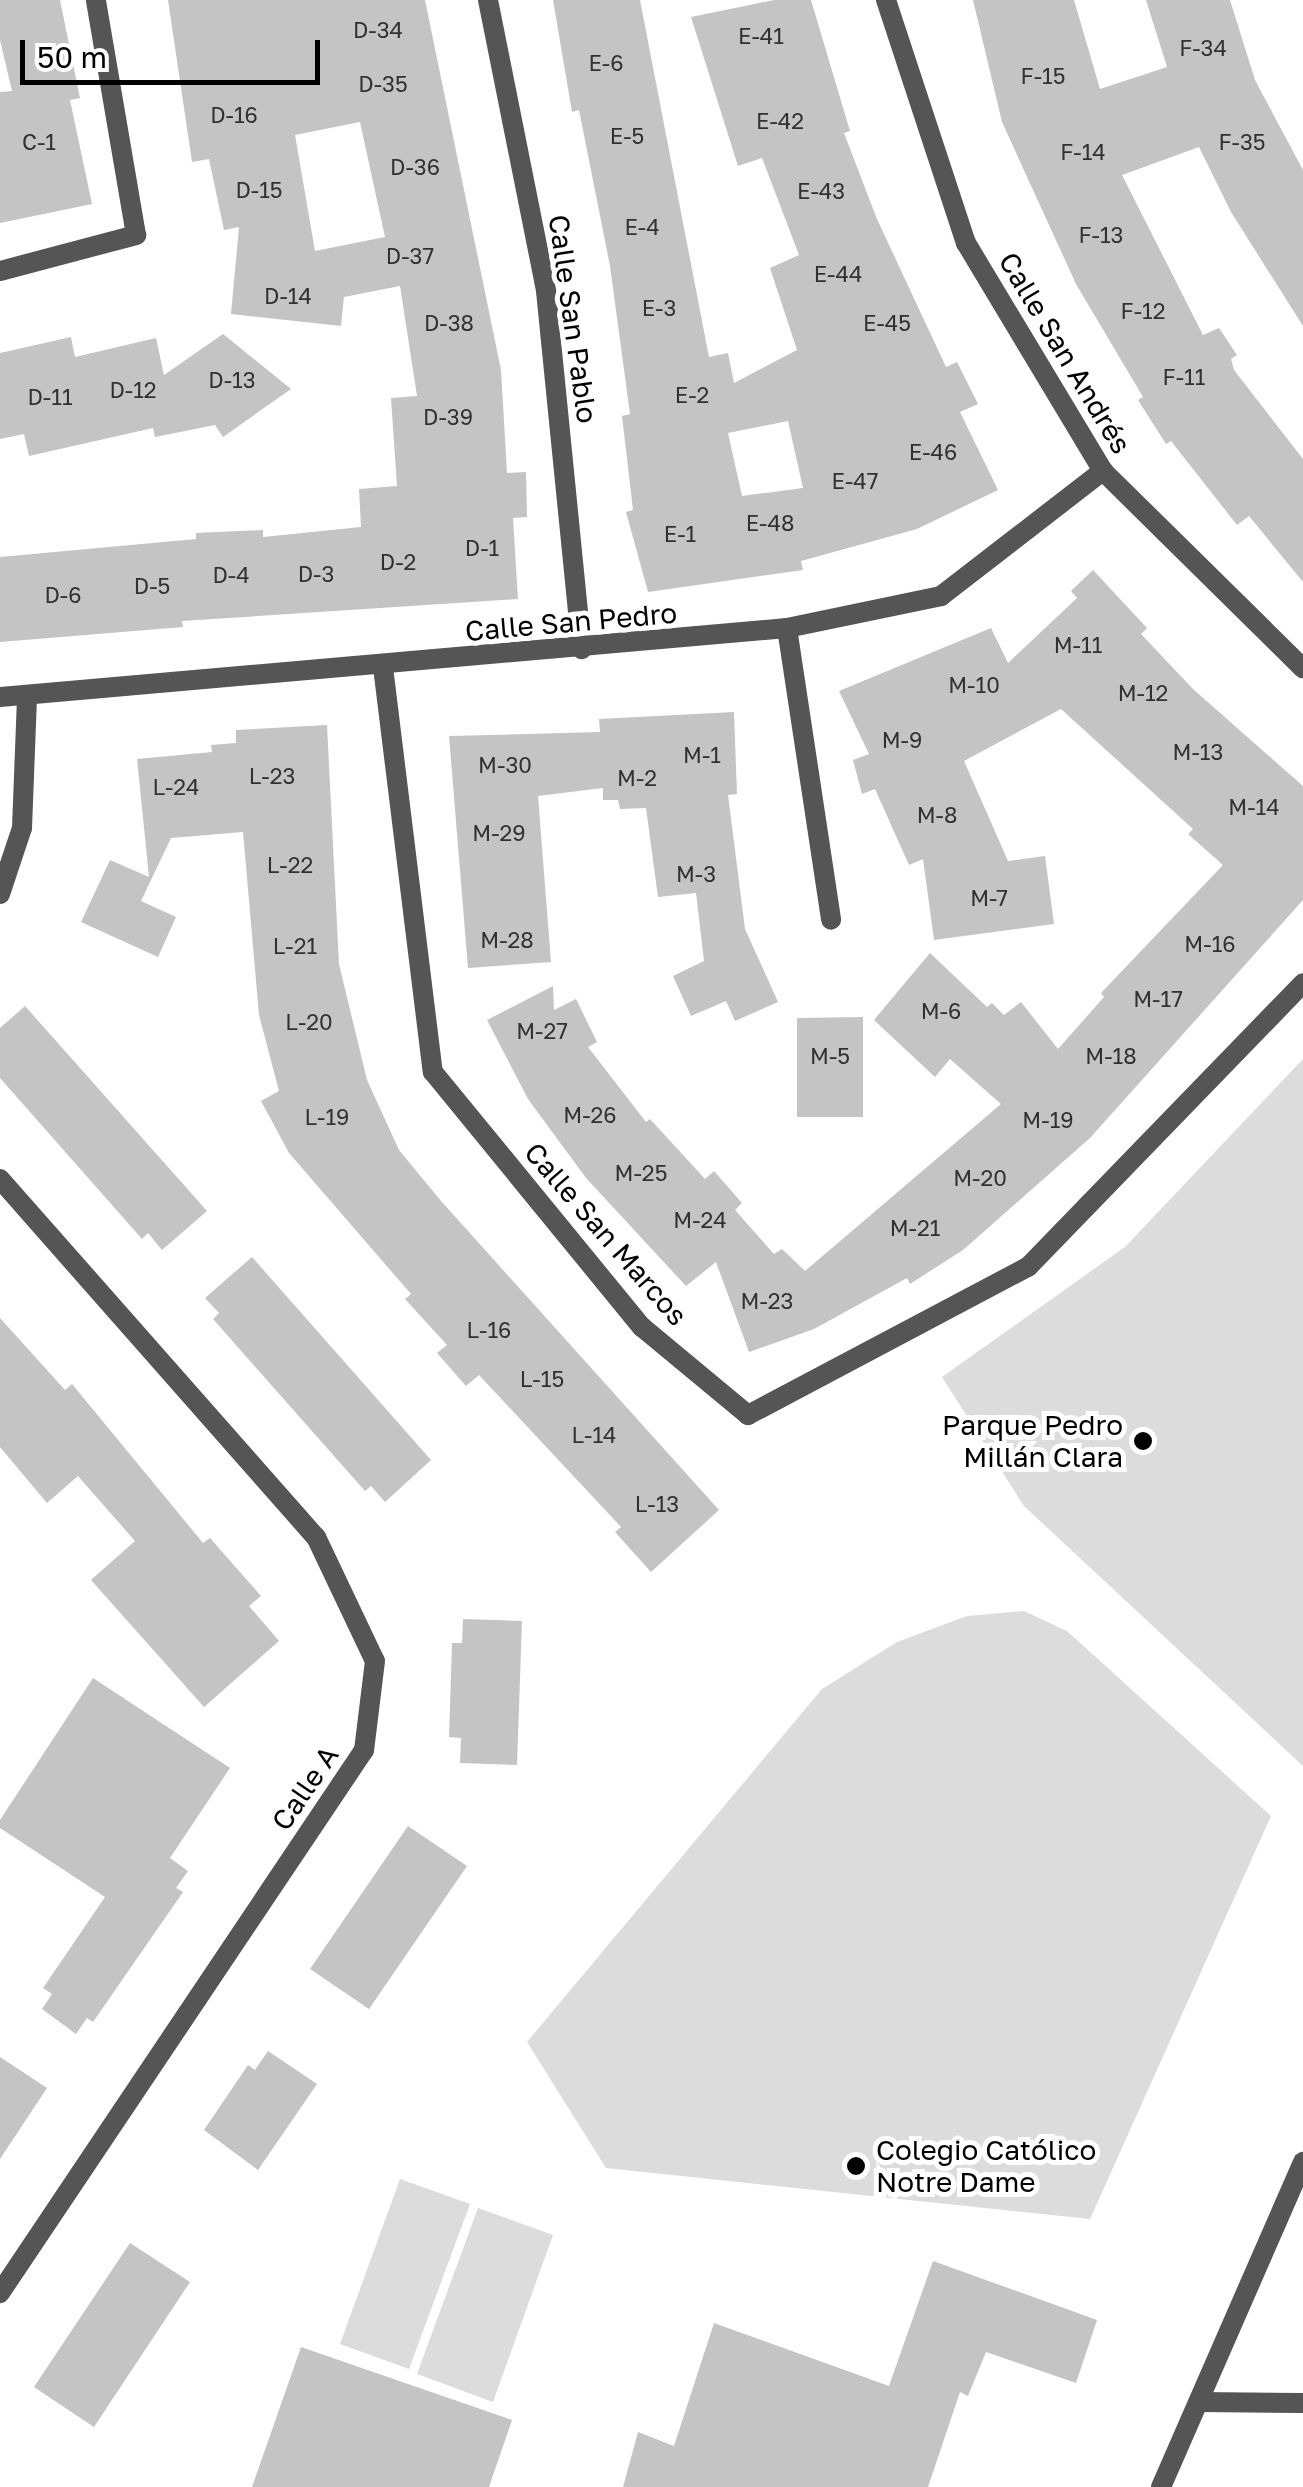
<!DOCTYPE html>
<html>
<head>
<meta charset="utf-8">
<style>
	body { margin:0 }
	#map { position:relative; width:1303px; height:2487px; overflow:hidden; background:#fff; font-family:"Golos Text",sans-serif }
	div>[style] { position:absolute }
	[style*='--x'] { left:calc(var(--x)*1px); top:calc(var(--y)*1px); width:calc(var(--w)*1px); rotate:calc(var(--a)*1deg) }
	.green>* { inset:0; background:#dcdcdc }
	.building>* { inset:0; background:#c4c4c4 }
	.street>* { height:20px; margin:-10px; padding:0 10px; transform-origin:10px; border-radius:10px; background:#555 }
	.dots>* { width:28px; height:28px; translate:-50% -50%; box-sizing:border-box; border:5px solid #fff; border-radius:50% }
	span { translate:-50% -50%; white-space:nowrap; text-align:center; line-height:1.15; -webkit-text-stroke:10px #fff; paint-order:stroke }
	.number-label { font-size:22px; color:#313131 }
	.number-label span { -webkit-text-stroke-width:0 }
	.street-label { font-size:28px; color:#000 }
	.poi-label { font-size:28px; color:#000 }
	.right { translate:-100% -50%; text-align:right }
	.left { translate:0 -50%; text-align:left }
	.scale { position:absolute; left:20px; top:40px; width:300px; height:45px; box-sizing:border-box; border:5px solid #000; border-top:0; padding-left:12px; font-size:30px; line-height:35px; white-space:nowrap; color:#000; -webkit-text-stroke:8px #fff; paint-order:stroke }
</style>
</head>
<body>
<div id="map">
	<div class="green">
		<i style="clip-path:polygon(1303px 1059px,1303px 1766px,1024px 1506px,942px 1377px,1125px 1247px)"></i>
		<i style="clip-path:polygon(1024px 1611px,1067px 1631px,1271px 1816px,1090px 2219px,606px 2168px,527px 2042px,822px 1689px,897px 1642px,967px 1616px)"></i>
		<i style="clip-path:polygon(400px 2179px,470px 2204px,409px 2369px,340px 2344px)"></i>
		<i style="clip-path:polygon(478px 2208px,553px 2235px,493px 2402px,417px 2374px)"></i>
	</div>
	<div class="building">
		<i style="clip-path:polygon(0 0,60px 0,80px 98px,70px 100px,92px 204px,0 223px,0 92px,12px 91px,0 40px)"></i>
		<i style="clip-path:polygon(evenodd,168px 0,425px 0,501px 370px,507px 473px,526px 472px,527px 517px,513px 518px,518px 599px,182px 621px,183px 627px,0 642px,0 557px,196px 539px,196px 533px,263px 530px,263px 537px,361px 527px,359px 489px,397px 486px,391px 398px,417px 396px,400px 286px,344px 297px,341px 326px,231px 314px,239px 227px,224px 230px,209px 159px,192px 162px,168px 0,360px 122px,385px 237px,315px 251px,295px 135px,360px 122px)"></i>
		<i style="clip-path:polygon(evenodd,553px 0,640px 0,709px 357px,728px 353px,734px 383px,797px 350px,770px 268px,799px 255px,762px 158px,738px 166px,691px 17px,774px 0,811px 0,850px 131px,844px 133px,877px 219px,946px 367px,957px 362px,978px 404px,960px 412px,998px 490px,917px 529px,801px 561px,803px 570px,648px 592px,626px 512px,633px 510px,622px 416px,630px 414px,610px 266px,579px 110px,572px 112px,553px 0,788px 421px,803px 488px,742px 496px,728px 433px,788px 421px)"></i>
		<i style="clip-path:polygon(973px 0,1074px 0,1100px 89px,1167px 67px,1146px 0,1230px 0,1255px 80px,1303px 170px,1303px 326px,1231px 212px,1199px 147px,1122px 175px,1203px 335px,1219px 328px,1237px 355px,1231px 359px,1234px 370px,1303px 459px,1303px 582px,1249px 516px,1237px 525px,1171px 441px,1166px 444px,1138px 400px,1143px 397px,1076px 284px,1002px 122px)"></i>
		<i style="clip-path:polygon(223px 334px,291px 389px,223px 437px,215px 425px,155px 437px,153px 428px,29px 456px,24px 434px,0 439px,0 353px,71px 337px,75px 357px,156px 338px,164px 375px)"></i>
		<i style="clip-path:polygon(1093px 570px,1147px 628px,1141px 634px,1193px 689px,1303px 786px,1303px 900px,1090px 1138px,963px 1250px,910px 1284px,907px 1278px,814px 1329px,749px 1352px,716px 1262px,686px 1286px,586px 1178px,528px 1099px,487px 1020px,553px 986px,554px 1010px,576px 999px,597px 1042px,588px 1047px,646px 1122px,650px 1119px,705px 1179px,714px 1171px,742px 1203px,735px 1210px,774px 1254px,782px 1249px,805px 1271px,1001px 1104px,950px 1059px,935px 1077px,874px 1020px,930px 953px,987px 1007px,992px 1003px,1004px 1015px,1021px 1002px,1058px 1049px,1104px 997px,1101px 993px,1223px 865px,1188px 834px,1193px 829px,1061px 709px,964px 761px,1008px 861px,1045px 856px,1054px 924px,934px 940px,923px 859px,909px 865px,875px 789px,862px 794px,853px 760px,869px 754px,839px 691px,991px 628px,1008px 663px,1077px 598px,1071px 591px)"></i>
		<i style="clip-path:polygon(734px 712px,737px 794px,728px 795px,745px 929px,778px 1002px,735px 1021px,726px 1001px,691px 1016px,673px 976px,704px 961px,696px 893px,658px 897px,646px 808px,620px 809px,618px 800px,603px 800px,603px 788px,538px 796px,551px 962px,468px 968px,449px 736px,600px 732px,599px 719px)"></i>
		<i style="clip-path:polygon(327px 725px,339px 964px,367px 1080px,399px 1150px,441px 1201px,719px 1510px,651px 1572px,615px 1532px,621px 1527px,479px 1375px,466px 1386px,437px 1353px,447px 1345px,405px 1299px,411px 1294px,289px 1153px,261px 1101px,279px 1091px,259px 1015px,243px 832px,171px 838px,141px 901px,176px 917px,158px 957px,81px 922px,110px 860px,149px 877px,137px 759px,212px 752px,211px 745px,236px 743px,236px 730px)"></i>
		<i style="clip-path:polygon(25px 1006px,207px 1211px,162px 1250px,148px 1233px,142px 1239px,0 1078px,0 1028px)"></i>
		<i style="clip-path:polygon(863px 1017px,863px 1117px,797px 1117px,797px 1018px)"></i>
		<i style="clip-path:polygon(252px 1257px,431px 1460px,385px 1502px,371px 1486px,365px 1491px,213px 1319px,219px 1313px,205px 1298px)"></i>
		<i style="clip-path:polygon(0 1318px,65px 1390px,72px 1384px,203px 1543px,210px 1538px,261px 1596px,249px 1606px,279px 1641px,204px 1707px,91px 1580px,135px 1541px,78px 1476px,47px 1503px,0 1447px)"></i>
		<i style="clip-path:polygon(463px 1619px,522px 1621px,517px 1765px,460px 1763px,461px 1738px,449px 1737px,452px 1643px,462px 1643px)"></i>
		<i style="clip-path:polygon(93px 1678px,230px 1768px,170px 1858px,188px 1871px,176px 1888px,183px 1892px,93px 2022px,87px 2018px,76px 2034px,42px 2009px,52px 1994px,43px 1988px,105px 1897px,0 1828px,0 1820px)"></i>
		<i style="clip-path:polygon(408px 1826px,467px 1866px,369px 2009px,310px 1969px)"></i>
		<i style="clip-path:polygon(268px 2051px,317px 2084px,258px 2170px,204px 2130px,248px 2065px,255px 2070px)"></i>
		<i style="clip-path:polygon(0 2057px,47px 2088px,0 2159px)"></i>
		<i style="clip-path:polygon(130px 2243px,190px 2282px,94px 2427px,34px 2387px)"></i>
		<i style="clip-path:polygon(933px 2261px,1097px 2320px,1076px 2383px,986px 2352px,968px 2396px,960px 2392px,928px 2487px,623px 2487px,638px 2432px,674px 2446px,714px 2323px,889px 2386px)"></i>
		<i style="clip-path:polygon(301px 2347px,512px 2420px,489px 2487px,252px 2487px)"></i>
	</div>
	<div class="street">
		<i style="--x:488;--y:0;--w:297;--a:78.7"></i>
		<i style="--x:546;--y:291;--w:360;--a:84.3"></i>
		<i style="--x:886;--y:0;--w:256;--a:71.8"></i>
		<i style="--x:966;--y:243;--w:266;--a:59"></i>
		<i style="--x:1103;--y:471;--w:281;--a:44.6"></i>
		<i style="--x:0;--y:271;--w:141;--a:-14.8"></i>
		<i style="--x:136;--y:235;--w:238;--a:-99.7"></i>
		<i style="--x:787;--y:628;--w:295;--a:81.4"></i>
		<i style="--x:383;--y:667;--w:408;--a:83"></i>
		<i style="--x:433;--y:1072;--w:330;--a:50.7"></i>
		<i style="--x:642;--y:1327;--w:138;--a:39.7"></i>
		<i style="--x:748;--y:1415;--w:317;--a:-27.9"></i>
		<i style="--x:1028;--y:1267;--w:395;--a:-45.9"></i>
		<i style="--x:0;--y:697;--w:790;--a:-5.01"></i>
		<i style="--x:787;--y:628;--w:157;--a:-11.7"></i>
		<i style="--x:941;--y:596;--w:205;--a:-37.7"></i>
		<i style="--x:0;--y:894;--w:70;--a:-71.6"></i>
		<i style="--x:22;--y:828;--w:132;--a:-87.8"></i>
		<i style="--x:0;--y:1179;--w:478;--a:48.6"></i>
		<i style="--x:316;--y:1537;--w:137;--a:64.6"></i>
		<i style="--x:375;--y:1661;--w:90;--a:97"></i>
		<i style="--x:364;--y:1750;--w:654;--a:123.84"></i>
		<i style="--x:1199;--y:2402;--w:104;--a:0.6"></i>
		<i style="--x:1161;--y:2487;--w:355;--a:-66.4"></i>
	</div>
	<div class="dots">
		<i style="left:1143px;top:1441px;background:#000"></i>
		<i style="left:856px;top:2166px;background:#000"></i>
	</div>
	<div class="number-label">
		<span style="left:378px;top:30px">D-34</span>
		<span style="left:761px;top:36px">E-41</span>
		<span style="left:1203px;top:48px">F-34</span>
		<span style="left:606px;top:63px">E-6</span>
		<span style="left:1043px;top:76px">F-15</span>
		<span style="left:383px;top:84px">D-35</span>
		<span style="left:234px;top:115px">D-16</span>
		<span style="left:780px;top:121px">E-42</span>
		<span style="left:627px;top:136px">E-5</span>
		<span style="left:39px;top:142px">C-1</span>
		<span style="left:1242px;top:142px">F-35</span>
		<span style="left:1083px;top:152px">F-14</span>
		<span style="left:415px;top:167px">D-36</span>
		<span style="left:259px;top:190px">D-15</span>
		<span style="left:821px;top:191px">E-43</span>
		<span style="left:642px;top:227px">E-4</span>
		<span style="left:1101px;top:235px">F-13</span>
		<span style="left:410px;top:256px">D-37</span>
		<span style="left:838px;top:274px">E-44</span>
		<span style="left:288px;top:296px">D-14</span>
		<span style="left:659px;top:308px">E-3</span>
		<span style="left:1143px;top:311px">F-12</span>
		<span style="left:449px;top:323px">D-38</span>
		<span style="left:887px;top:323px">E-45</span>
		<span style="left:1184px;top:377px">F-11</span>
		<span style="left:232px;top:380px">D-13</span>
		<span style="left:133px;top:390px">D-12</span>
		<span style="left:692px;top:395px">E-2</span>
		<span style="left:50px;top:397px">D-11</span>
		<span style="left:448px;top:417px">D-39</span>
		<span style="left:933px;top:452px">E-46</span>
		<span style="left:855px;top:481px">E-47</span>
		<span style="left:770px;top:523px">E-48</span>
		<span style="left:680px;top:534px">E-1</span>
		<span style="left:482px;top:548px">D-1</span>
		<span style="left:398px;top:562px">D-2</span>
		<span style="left:316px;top:574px">D-3</span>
		<span style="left:231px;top:575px">D-4</span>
		<span style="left:152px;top:586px">D-5</span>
		<span style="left:63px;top:595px">D-6</span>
		<span style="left:1078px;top:645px">M-11</span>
		<span style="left:974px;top:685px">M-10</span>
		<span style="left:1143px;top:693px">M-12</span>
		<span style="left:902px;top:740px">M-9</span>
		<span style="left:1198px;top:752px">M-13</span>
		<span style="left:702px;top:755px">M-1</span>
		<span style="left:505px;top:765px">M-30</span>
		<span style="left:272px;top:776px">L-23</span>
		<span style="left:637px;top:778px">M-2</span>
		<span style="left:176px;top:787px">L-24</span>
		<span style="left:1254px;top:807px">M-14</span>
		<span style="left:937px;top:815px">M-8</span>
		<span style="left:499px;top:833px">M-29</span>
		<span style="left:290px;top:865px">L-22</span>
		<span style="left:696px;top:874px">M-3</span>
		<span style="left:989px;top:898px">M-7</span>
		<span style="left:507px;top:940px">M-28</span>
		<span style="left:1210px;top:944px">M-16</span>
		<span style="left:295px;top:946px">L-21</span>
		<span style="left:1158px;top:999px">M-17</span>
		<span style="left:941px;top:1011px">M-6</span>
		<span style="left:309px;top:1022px">L-20</span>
		<span style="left:542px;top:1031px">M-27</span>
		<span style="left:830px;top:1056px">M-5</span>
		<span style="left:1111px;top:1056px">M-18</span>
		<span style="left:590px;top:1115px">M-26</span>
		<span style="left:327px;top:1117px">L-19</span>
		<span style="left:1048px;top:1120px">M-19</span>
		<span style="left:641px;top:1173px">M-25</span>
		<span style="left:980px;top:1178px">M-20</span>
		<span style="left:700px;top:1220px">M-24</span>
		<span style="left:915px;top:1228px">M-21</span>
		<span style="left:767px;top:1301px">M-23</span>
		<span style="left:489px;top:1330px">L-16</span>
		<span style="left:542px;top:1379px">L-15</span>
		<span style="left:594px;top:1435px">L-14</span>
		<span style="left:657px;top:1504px">L-13</span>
	</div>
	<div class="street-label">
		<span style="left:573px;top:319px;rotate:82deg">Calle San Pablo</span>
		<span style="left:1065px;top:353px;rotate:59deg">Calle San Andrés</span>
		<span style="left:571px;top:622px;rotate:-5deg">Calle San Pedro</span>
		<span style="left:606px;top:1234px;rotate:49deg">Calle San Marcos</span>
		<span style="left:305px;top:1788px;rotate:-56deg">Calle A</span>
	</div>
	<div class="poi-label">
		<span class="right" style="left:1123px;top:1441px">Parque Pedro<br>Millán Clara</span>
		<span class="left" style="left:876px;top:2166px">Colegio Católico<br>Notre Dame</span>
	</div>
	<div class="scale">50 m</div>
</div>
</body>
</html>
